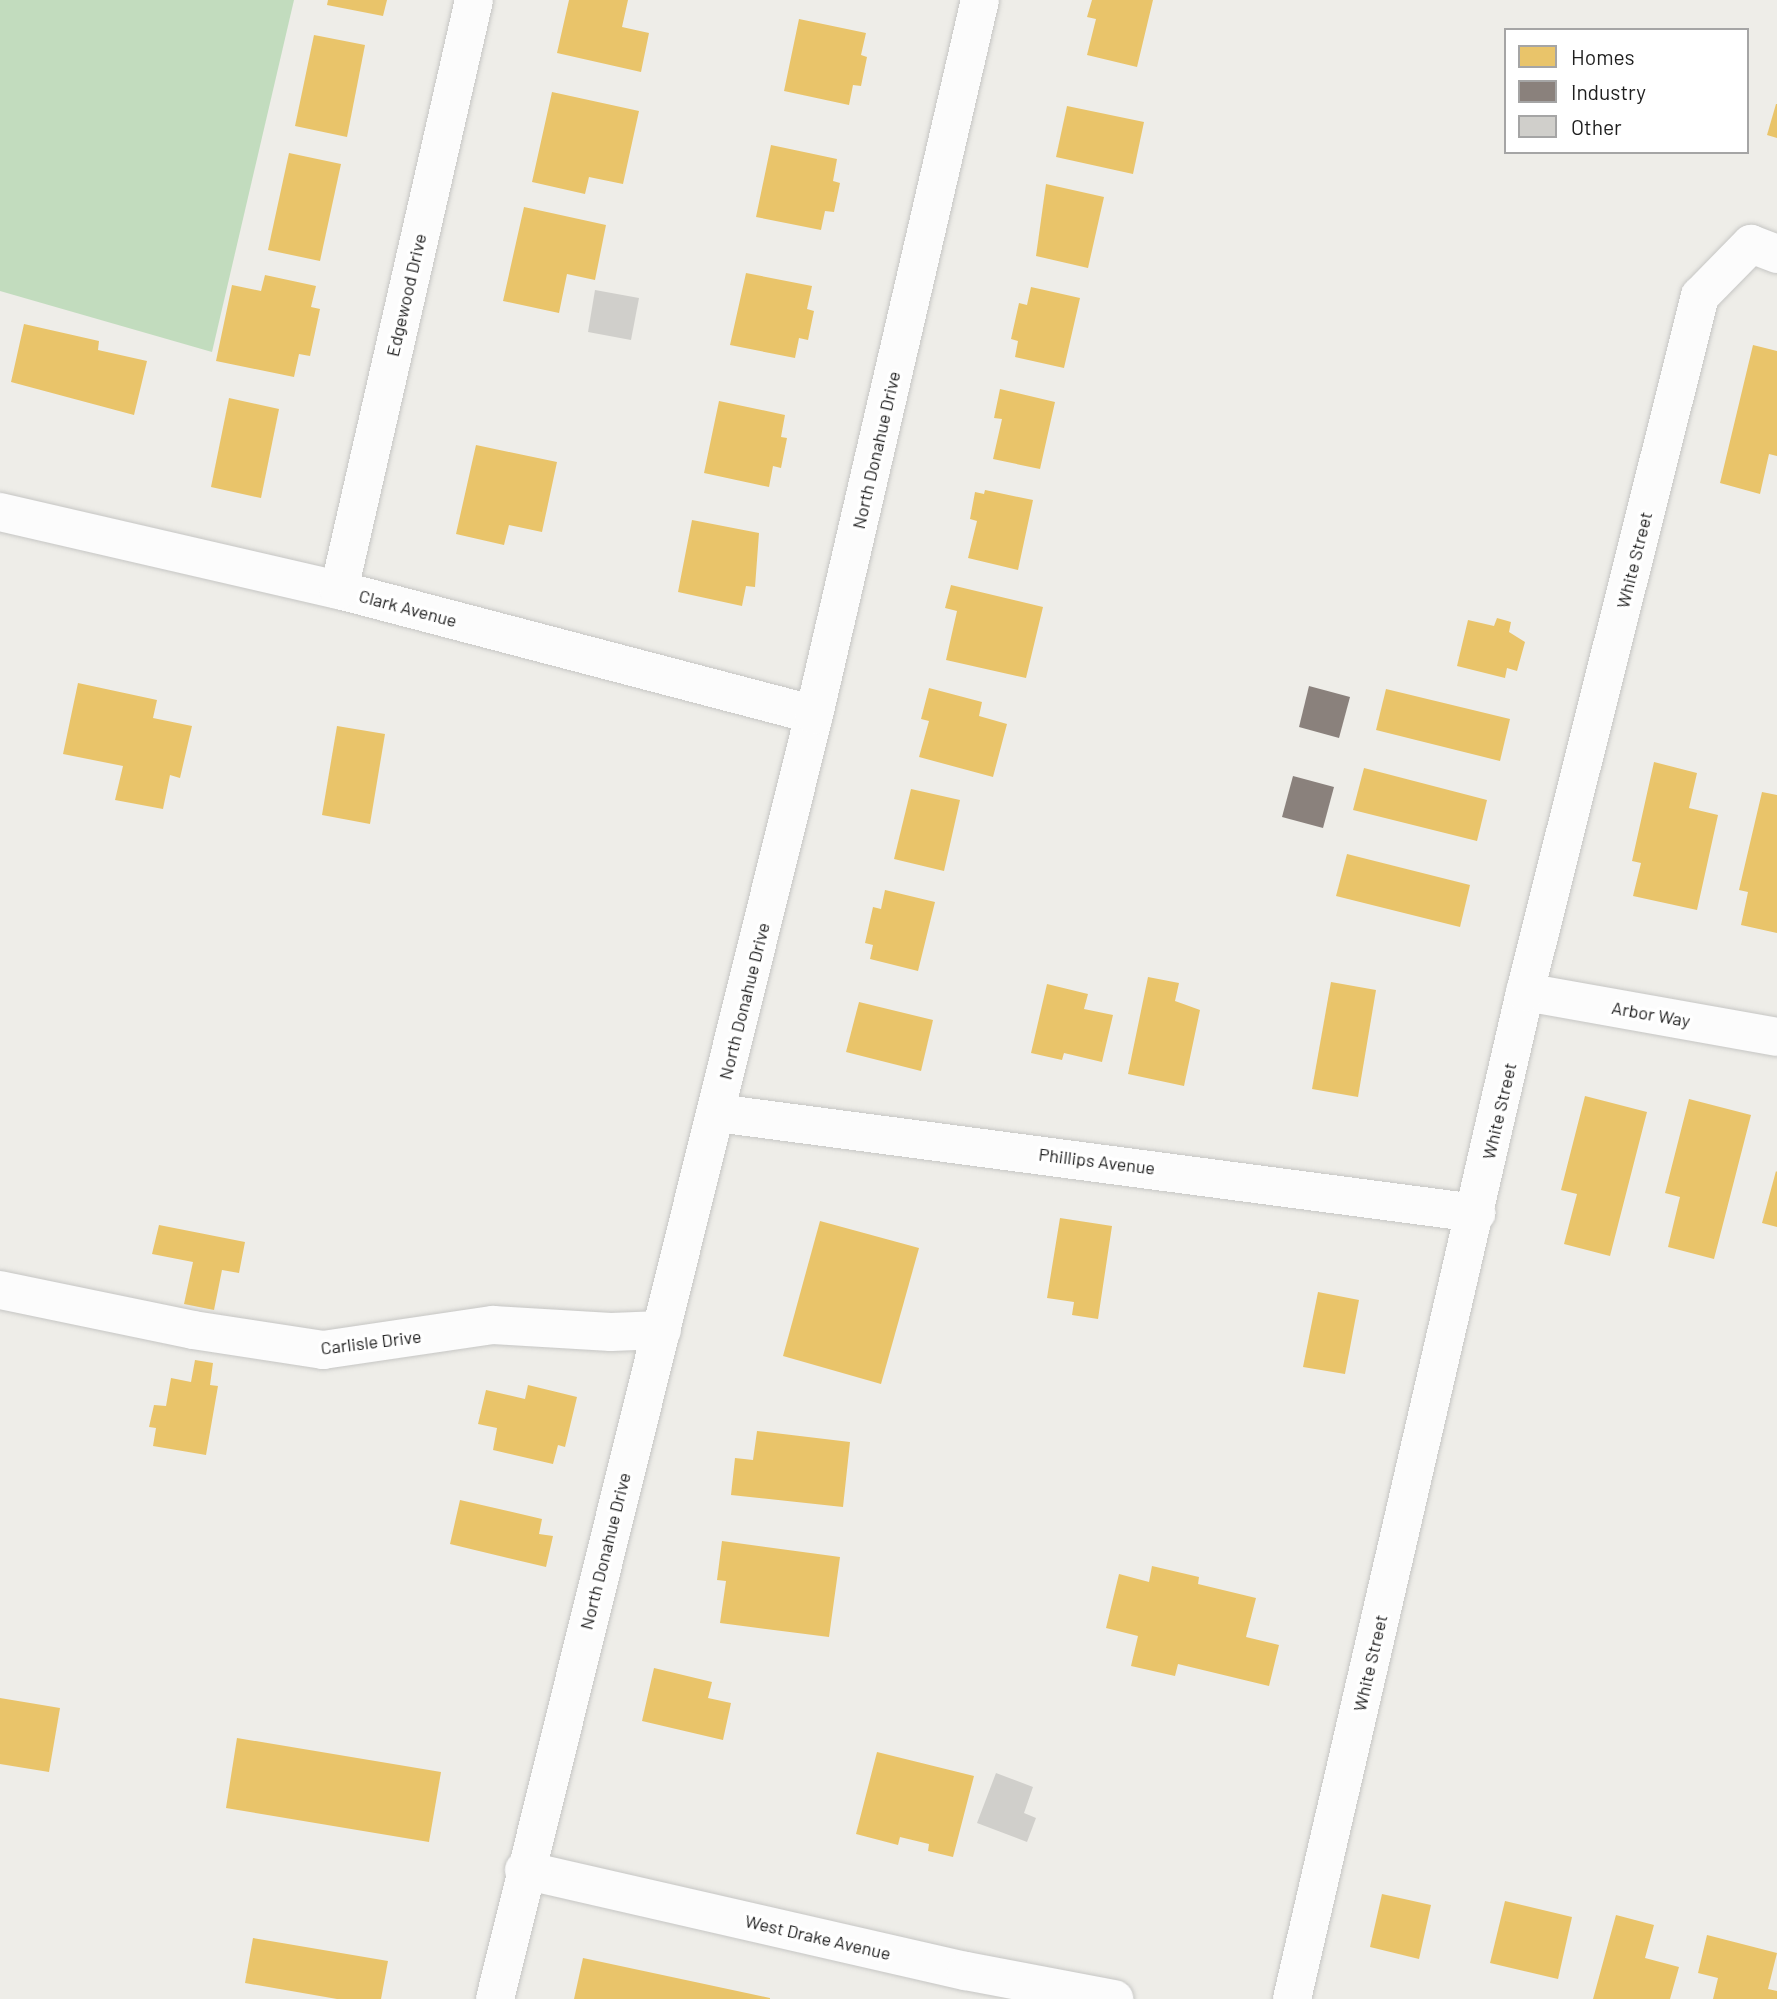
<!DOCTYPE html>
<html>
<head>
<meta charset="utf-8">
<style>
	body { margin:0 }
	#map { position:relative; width:1777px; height:1999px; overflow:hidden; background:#eeede8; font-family:Barlow,sans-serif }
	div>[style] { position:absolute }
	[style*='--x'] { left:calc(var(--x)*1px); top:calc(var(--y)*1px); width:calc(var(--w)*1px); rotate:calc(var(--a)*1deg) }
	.forest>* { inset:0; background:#c2dcbe }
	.homes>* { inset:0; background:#e9c46a }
	.industry>* { inset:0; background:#8a817c }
	.building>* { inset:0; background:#d0cfcb }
	.roads { filter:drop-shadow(0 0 2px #c6c6c4) drop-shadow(0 0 2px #c6c6c4) }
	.minor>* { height:38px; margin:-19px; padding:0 19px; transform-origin:19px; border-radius:19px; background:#fcfcfc }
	span { translate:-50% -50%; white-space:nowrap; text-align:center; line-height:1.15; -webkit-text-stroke:7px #fff; paint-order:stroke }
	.street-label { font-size:18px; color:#1f1f1f }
	.legend { position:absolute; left:1504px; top:28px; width:245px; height:126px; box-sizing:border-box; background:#fff; border:2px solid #a5a5a5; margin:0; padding:9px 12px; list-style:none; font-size:21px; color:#1f1f1f }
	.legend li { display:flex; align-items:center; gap:14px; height:35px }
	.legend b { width:35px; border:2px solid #a5a5a5 }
</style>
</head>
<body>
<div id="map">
	<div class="forest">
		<i style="clip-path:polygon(0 0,294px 0,212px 352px,0 291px)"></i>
	</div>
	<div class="homes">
		<i style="clip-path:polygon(328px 0,387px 0,383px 16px,327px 5px)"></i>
		<i style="clip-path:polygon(569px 0,628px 0,622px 27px,649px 33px,641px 72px,557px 53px)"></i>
		<i style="clip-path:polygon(1092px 0,1153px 0,1137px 67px,1087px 55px,1096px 19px,1087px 17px)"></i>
		<i style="clip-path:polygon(799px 19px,866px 33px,861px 55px,867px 57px,861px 86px,853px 85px,849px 105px,784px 91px)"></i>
		<i style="clip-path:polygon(314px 35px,365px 45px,347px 137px,295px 126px)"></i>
		<i style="clip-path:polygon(552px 92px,639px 111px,623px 184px,589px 177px,585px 194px,532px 182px)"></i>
		<i style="clip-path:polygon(1776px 104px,1777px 104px,1777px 138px,1767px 135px)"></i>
		<i style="clip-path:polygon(1067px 106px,1144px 122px,1133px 174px,1056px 157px)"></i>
		<i style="clip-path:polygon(771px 145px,837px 159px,833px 181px,840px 183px,834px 212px,825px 211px,821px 230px,756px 217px)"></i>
		<i style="clip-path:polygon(289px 153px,341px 164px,320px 261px,268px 250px)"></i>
		<i style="clip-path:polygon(1046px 184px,1104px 197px,1088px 268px,1036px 256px)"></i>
		<i style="clip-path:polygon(524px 207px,606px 225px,595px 280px,567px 274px,559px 313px,503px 301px)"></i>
		<i style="clip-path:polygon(746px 273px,812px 286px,807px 309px,814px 311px,808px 340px,799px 338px,795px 358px,730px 345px)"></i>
		<i style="clip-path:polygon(265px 275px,316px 286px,311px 307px,320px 309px,310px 356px,299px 354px,294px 377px,216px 361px,232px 285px,261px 291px)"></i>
		<i style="clip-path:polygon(1031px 287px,1080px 298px,1064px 368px,1015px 357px,1018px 341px,1011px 339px,1019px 303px,1027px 305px)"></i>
		<i style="clip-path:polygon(24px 324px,99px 341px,98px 350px,147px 361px,134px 415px,11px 382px)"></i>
		<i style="clip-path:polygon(1753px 345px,1777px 351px,1777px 456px,1769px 454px,1760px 494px,1720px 483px)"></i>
		<i style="clip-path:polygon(1000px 389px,1055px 402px,1040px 469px,993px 459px,1002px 419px,994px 418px)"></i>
		<i style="clip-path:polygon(229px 398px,279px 409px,261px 498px,211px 487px)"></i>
		<i style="clip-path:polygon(719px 401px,785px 415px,781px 437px,787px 438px,781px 468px,773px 466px,769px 487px,704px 473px)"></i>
		<i style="clip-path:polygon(476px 445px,557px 462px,542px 532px,509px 525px,504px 545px,456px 534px)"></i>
		<i style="clip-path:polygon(985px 490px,1033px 500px,1018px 570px,968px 558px,977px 521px,970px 519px,975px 492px,984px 494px)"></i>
		<i style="clip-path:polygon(692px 520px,759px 533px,755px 587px,746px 586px,742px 606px,678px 592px)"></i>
		<i style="clip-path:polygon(951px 585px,1043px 607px,1026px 678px,946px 660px,957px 611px,945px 608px)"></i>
		<i style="clip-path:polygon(1497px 618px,1511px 622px,1509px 632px,1525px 642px,1517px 671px,1507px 668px,1505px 678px,1457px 666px,1468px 620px,1494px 626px)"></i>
		<i style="clip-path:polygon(78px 683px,157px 700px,153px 718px,192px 726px,180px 778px,170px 775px,163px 809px,115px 800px,123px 766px,63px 754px)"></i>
		<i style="clip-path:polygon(929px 688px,982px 702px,979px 716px,1007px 724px,993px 777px,919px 757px,929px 721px,921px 719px)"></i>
		<i style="clip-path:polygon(1386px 689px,1510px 719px,1500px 761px,1376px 730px)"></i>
		<i style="clip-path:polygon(337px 726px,385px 734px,370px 824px,322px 815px)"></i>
		<i style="clip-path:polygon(1654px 762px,1697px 773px,1689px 808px,1718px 815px,1697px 910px,1633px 896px,1641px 863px,1632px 861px)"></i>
		<i style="clip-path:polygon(1364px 768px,1487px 800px,1477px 841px,1353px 810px)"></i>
		<i style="clip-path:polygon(911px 789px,960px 800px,944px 871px,894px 859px)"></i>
		<i style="clip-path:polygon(1762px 792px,1777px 795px,1777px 933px,1741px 925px,1748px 892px,1739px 890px)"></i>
		<i style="clip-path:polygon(1347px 854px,1470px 885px,1460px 927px,1336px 896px)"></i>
		<i style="clip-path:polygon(885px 890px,935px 902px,918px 971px,870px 959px,873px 945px,865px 943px,873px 907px,881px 909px)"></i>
		<i style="clip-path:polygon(1148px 977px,1179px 983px,1175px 1001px,1200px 1010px,1184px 1086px,1128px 1074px)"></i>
		<i style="clip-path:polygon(1331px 982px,1376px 990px,1358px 1097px,1312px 1089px)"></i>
		<i style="clip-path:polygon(1047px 984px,1088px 994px,1084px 1009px,1113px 1015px,1102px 1062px,1064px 1053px,1062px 1060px,1031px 1053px)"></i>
		<i style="clip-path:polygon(859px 1002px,933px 1020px,921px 1071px,846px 1052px)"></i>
		<i style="clip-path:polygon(1585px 1096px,1647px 1112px,1610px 1256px,1564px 1244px,1577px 1194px,1561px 1190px)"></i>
		<i style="clip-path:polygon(1689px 1099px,1751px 1115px,1714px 1259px,1668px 1247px,1680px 1197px,1665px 1193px)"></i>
		<i style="clip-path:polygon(1776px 1171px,1777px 1172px,1777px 1227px,1762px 1223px)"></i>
		<i style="clip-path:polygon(1060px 1218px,1112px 1226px,1098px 1319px,1072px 1315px,1074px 1302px,1047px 1298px)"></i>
		<i style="clip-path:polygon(820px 1221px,919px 1248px,881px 1384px,783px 1356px)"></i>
		<i style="clip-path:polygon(159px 1225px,245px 1242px,239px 1273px,222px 1270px,214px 1310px,184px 1304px,193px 1262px,152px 1254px)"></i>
		<i style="clip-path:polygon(1318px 1292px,1359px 1300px,1345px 1374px,1303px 1367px)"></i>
		<i style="clip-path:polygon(195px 1360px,213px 1363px,210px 1385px,218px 1386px,206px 1455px,153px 1446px,156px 1428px,149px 1427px,154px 1405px,166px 1406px,171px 1378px,191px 1382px)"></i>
		<i style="clip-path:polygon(528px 1385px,577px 1397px,565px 1447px,558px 1445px,553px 1464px,493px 1450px,497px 1428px,478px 1424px,486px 1390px,525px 1399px)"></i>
		<i style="clip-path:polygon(757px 1431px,850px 1442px,843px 1507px,731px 1495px,735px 1458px,753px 1460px)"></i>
		<i style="clip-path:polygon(460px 1500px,542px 1519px,539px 1534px,553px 1536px,546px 1567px,450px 1544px)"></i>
		<i style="clip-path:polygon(722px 1541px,840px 1557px,829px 1637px,720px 1623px,726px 1581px,717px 1580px)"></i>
		<i style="clip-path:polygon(1152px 1566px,1199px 1577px,1198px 1584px,1256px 1598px,1246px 1637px,1279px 1645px,1269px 1686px,1178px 1664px,1175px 1676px,1131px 1666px,1138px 1636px,1106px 1628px,1119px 1574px,1149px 1582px)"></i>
		<i style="clip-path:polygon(654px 1668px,712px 1682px,708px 1698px,731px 1703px,723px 1740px,642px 1721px)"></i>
		<i style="clip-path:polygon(0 1698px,60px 1708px,49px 1772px,0 1764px)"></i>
		<i style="clip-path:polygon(237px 1738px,441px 1772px,429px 1842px,226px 1808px)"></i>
		<i style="clip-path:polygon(877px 1752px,974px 1776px,953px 1857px,928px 1851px,929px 1844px,900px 1837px,898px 1845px,856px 1834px)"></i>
		<i style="clip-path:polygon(1382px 1894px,1431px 1905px,1419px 1959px,1370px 1947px)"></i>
		<i style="clip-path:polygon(1505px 1901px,1572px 1917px,1558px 1979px,1490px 1963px)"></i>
		<i style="clip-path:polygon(1616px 1915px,1654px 1925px,1645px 1958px,1679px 1967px,1670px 1999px,1593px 1999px)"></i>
		<i style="clip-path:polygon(1707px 1935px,1777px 1953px,1768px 1989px,1777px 1991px,1777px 1999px,1713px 1999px,1718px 1978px,1698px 1973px)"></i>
		<i style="clip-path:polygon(253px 1938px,388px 1961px,381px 1999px,337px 1999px,245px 1983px)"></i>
		<i style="clip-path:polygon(583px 1958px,770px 1998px,770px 1999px,574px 1999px)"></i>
	</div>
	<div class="industry">
		<i style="clip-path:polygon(1309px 686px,1350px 697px,1339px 738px,1299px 727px)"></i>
		<i style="clip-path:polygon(1293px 776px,1334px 787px,1323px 828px,1282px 817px)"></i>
	</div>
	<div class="building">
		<i style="clip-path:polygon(595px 290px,639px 298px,631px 340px,588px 332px)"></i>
		<i style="clip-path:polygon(996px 1773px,1033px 1787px,1024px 1813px,1036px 1818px,1027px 1842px,977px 1823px)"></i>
	</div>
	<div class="roads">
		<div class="minor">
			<i style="--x:0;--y:512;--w:348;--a:13"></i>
			<i style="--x:339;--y:590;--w:491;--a:14.7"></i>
			<i style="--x:339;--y:590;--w:605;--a:-77.11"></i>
			<i style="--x:1525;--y:992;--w:256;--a:10.1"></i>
			<i style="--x:717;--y:1113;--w:766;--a:7.51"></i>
			<i style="--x:0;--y:1290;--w:197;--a:11.7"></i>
			<i style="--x:193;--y:1330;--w:132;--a:8.7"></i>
			<i style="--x:323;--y:1350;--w:172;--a:-8.4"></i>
			<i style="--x:493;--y:1325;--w:118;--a:3.4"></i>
			<i style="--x:611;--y:1332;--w:51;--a:-2.2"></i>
			<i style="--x:524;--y:1870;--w:453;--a:12.9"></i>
			<i style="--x:966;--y:1971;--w:151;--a:10.7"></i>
			<i style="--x:495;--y:1999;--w:1323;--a:-76.05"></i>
			<i style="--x:814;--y:715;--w:734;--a:-76.93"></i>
			<i style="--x:1292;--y:1999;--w:1034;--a:-76.97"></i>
			<i style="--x:1525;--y:992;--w:718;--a:-75.89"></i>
			<i style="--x:1700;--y:296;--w:73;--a:-45.6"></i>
			<i style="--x:1751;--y:244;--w:28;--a:21"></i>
		</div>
	</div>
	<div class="street-label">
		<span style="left:406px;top:295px;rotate:-77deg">Edgewood Drive</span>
		<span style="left:876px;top:450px;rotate:-77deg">North Donahue Drive</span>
		<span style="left:1634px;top:560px;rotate:-76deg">White Street</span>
		<span style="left:408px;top:608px;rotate:15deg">Clark Avenue</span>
		<span style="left:744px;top:1001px;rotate:-76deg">North Donahue Drive</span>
		<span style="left:1651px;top:1014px;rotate:10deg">Arbor Way</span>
		<span style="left:1499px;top:1111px;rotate:-77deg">White Street</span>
		<span style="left:1097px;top:1161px;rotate:7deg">Phillips Avenue</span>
		<span style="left:371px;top:1342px;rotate:-7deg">Carlisle Drive</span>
		<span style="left:605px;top:1551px;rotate:-76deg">North Donahue Drive</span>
		<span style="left:1370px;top:1663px;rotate:-77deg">White Street</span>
		<span style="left:818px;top:1937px;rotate:13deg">West Drake Avenue</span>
	</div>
	<ul class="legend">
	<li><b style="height:19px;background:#e9c46a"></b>Homes</li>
	<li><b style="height:19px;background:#8a817c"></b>Industry</li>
	<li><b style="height:19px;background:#d0cfcb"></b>Other</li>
	</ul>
</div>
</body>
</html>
